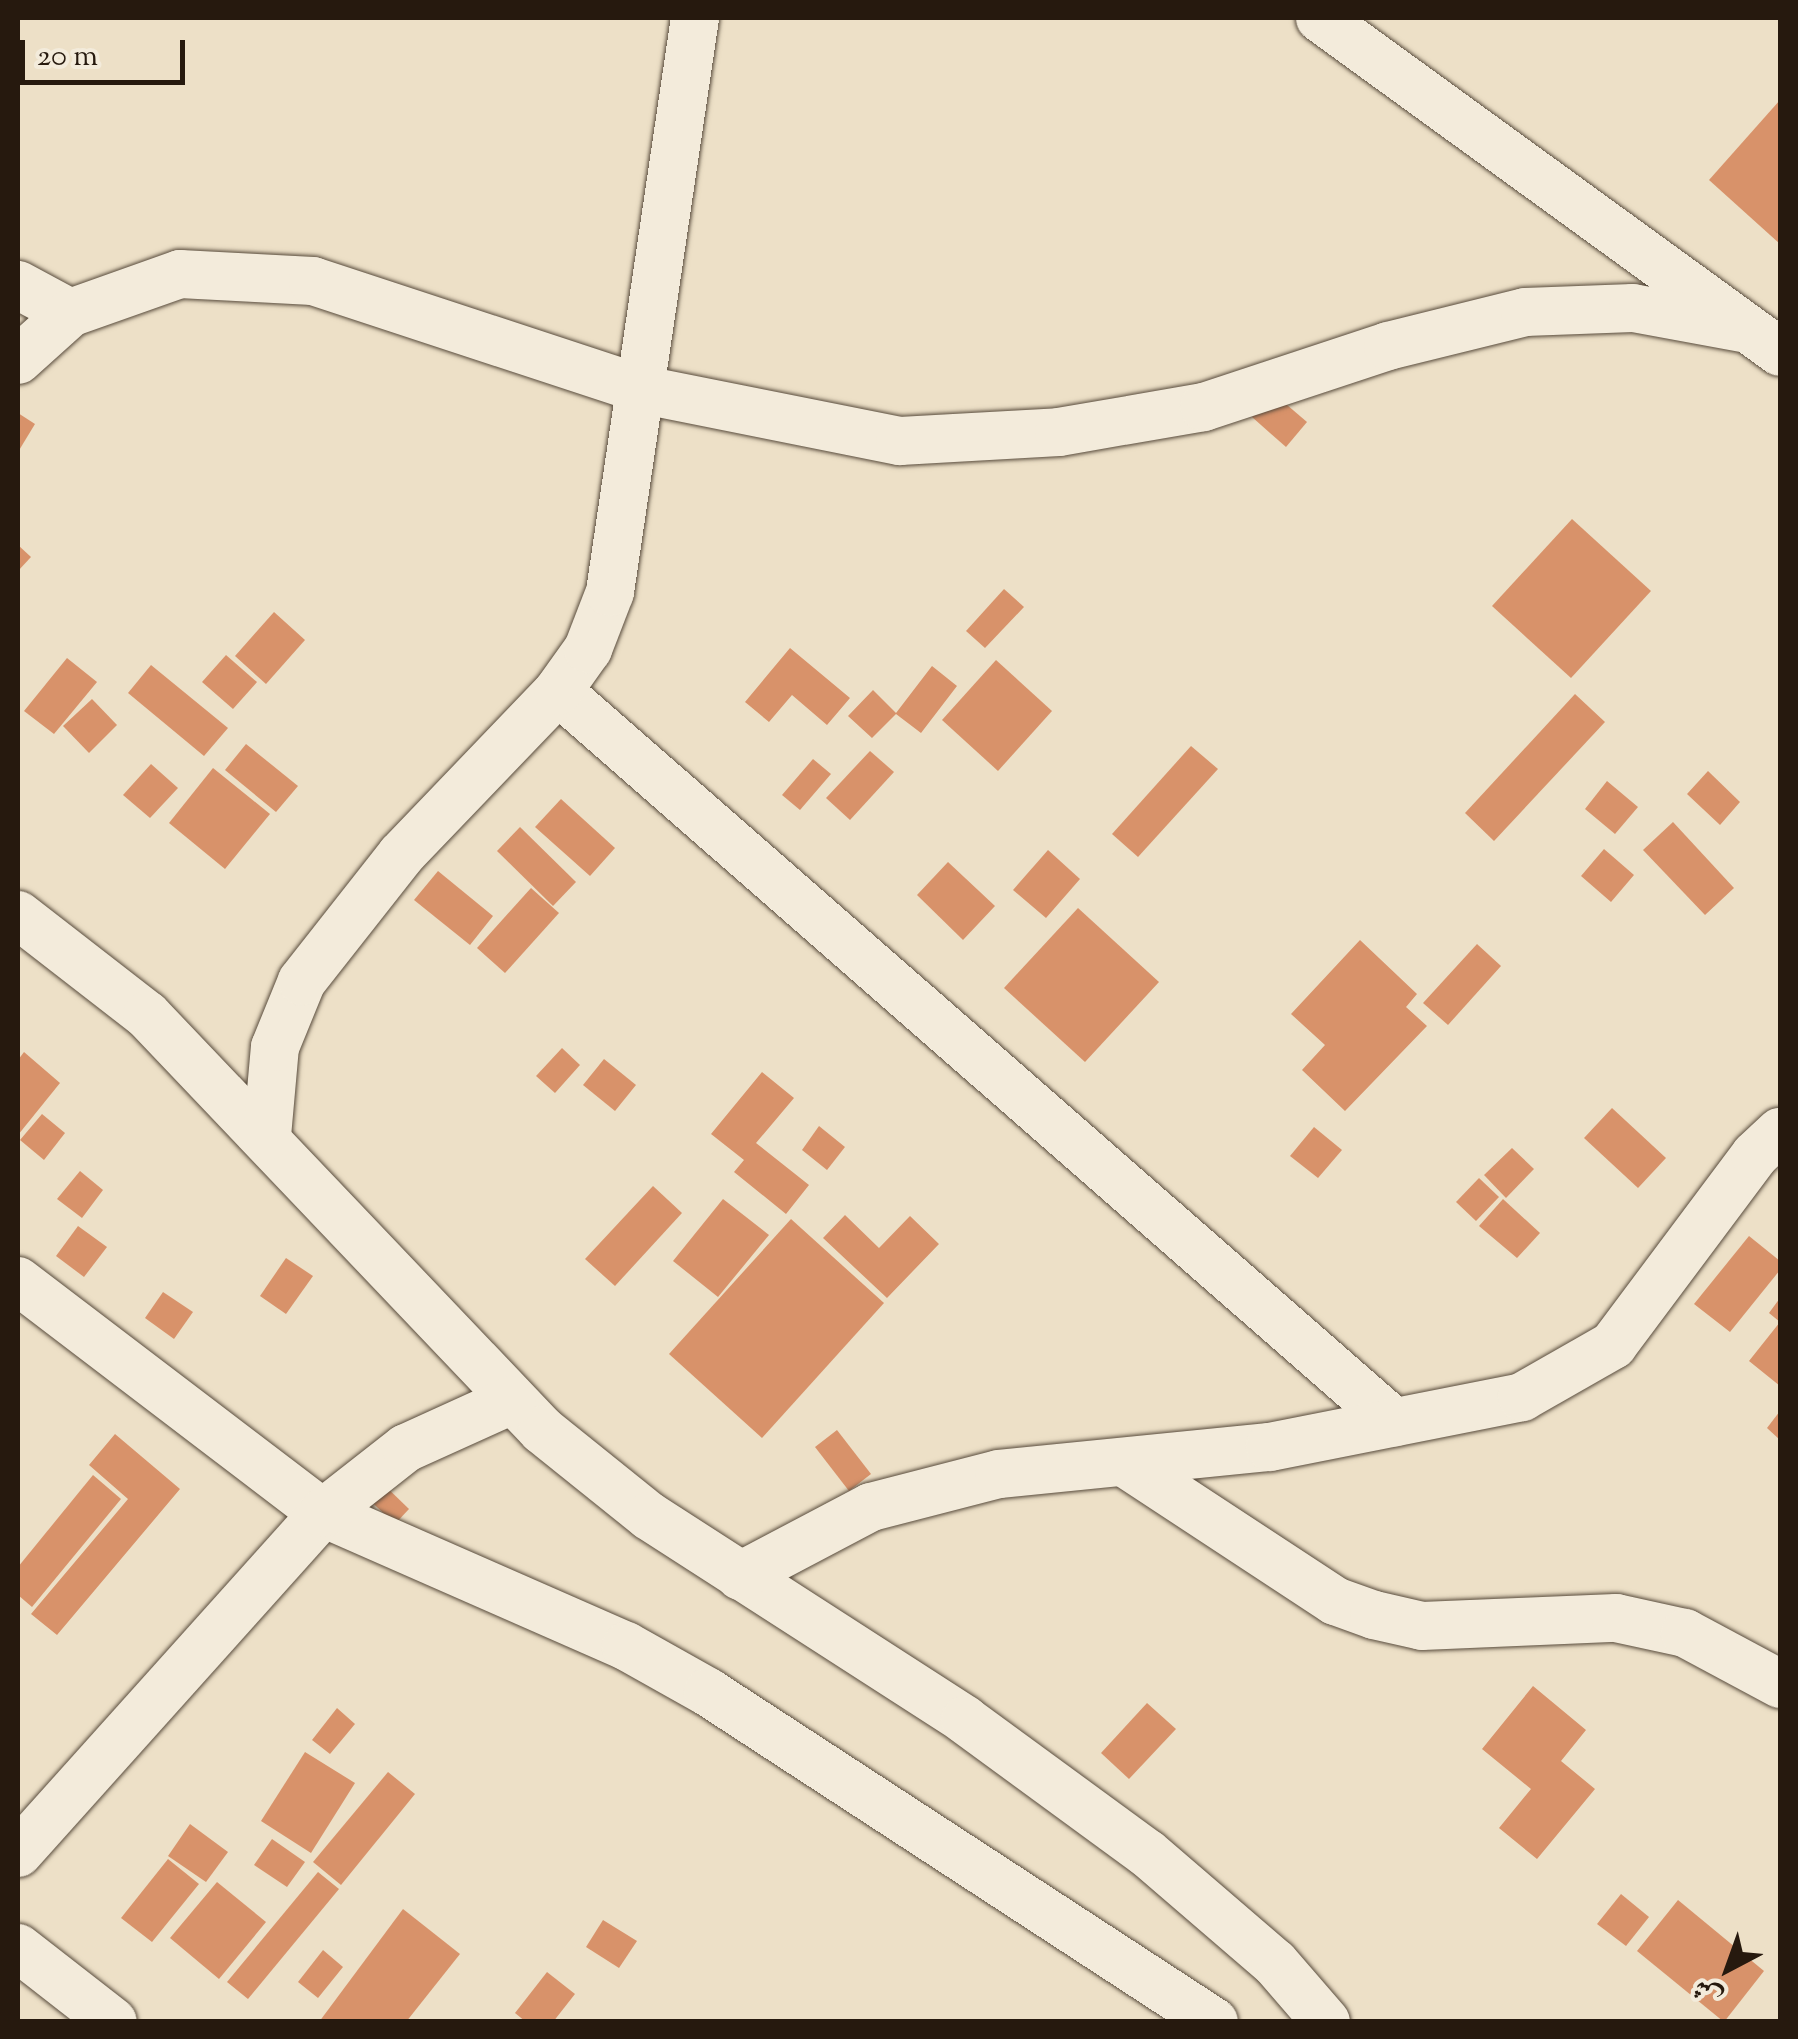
<!DOCTYPE html>
<html>
<head>
<meta charset="utf-8">
<style>
	body { margin:0 }
	#map { position:relative; width:1798px; height:2039px; overflow:hidden; background:#ede0c7; font-family:"Sorts Mill Goudy",Amiri,serif }
	div>[style] { position:absolute }
	[style*='--x'] { left:calc(var(--x)*1px); top:calc(var(--y)*1px); width:calc(var(--w)*1px); rotate:calc(var(--a)*1deg) }
	.building>* { inset:0; background:#d8926a }
	.roads { filter:drop-shadow(0 0 2px #584b3c) drop-shadow(0 0 2px #584b3c) }
	.minor>* { height:48px; margin:-24px; padding:0 24px; transform-origin:24px; border-radius:24px; background:#f3ebdb }
	span { translate:-50% -50%; white-space:nowrap; text-align:center; line-height:1.15; -webkit-text-stroke:10px #f3ebdb; paint-order:stroke }
	.frame { position:absolute; inset:0; border:20px solid #26190e; pointer-events:none }
	.north { position:absolute; left:1678px; top:1919px; width:100px; height:100px; -webkit-text-stroke:8px #f3ebdb; paint-order:stroke; rotate:221deg; font-size:28px; font-weight:700; line-height:40px; text-align:center; color:#26190e }
	.north::after { content:''; display:block; margin:auto; width:35px; height:45px; background:#26190e; clip-path:polygon(50% 0,100% 100%,50% 72%,0 100%) }
	.scale { position:absolute; left:20px; top:40px; width:165px; height:45px; box-sizing:border-box; border:5px solid #26190e; border-top:0; padding-left:12px; font-size:30px; line-height:35px; white-space:nowrap; color:#26190e; -webkit-text-stroke:8px #f3ebdb; paint-order:stroke }
</style>
</head>
<body>
<div id="map">
	<div class="building">
		<i style="clip-path:polygon(1780px 100px,1780px 244px,1709px 180px)"></i>
		<i style="clip-path:polygon(1273px 393px,1307px 422px,1286px 447px,1252px 417px)"></i>
		<i style="clip-path:polygon(18px 413px,35px 424px,18px 452px)"></i>
		<i style="clip-path:polygon(1572px 519px,1651px 591px,1571px 678px,1492px 606px)"></i>
		<i style="clip-path:polygon(18px 545px,31px 557px,18px 571px)"></i>
		<i style="clip-path:polygon(1004px 589px,1024px 607px,985px 648px,966px 631px)"></i>
		<i style="clip-path:polygon(274px 612px,305px 640px,266px 684px,235px 656px)"></i>
		<i style="clip-path:polygon(790px 648px,850px 698px,827px 725px,792px 695px,769px 722px,745px 702px)"></i>
		<i style="clip-path:polygon(226px 655px,257px 682px,233px 709px,202px 682px)"></i>
		<i style="clip-path:polygon(67px 658px,97px 682px,54px 734px,24px 711px)"></i>
		<i style="clip-path:polygon(996px 660px,1052px 711px,998px 771px,942px 720px)"></i>
		<i style="clip-path:polygon(151px 665px,228px 728px,204px 756px,128px 693px)"></i>
		<i style="clip-path:polygon(932px 666px,957px 686px,921px 733px,896px 714px,872px 738px,848px 716px,873px 690px,896px 713px)"></i>
		<i style="clip-path:polygon(1575px 694px,1605px 722px,1494px 841px,1465px 813px)"></i>
		<i style="clip-path:polygon(92px 699px,117px 725px,89px 753px,63px 726px)"></i>
		<i style="clip-path:polygon(246px 744px,298px 786px,276px 812px,225px 770px)"></i>
		<i style="clip-path:polygon(1191px 746px,1218px 769px,1138px 857px,1112px 834px)"></i>
		<i style="clip-path:polygon(870px 751px,894px 772px,850px 820px,826px 798px)"></i>
		<i style="clip-path:polygon(813px 759px,831px 774px,800px 810px,782px 795px)"></i>
		<i style="clip-path:polygon(151px 764px,178px 788px,150px 818px,123px 795px)"></i>
		<i style="clip-path:polygon(213px 768px,270px 814px,225px 869px,169px 823px)"></i>
		<i style="clip-path:polygon(1708px 771px,1740px 802px,1720px 825px,1687px 794px)"></i>
		<i style="clip-path:polygon(1607px 781px,1638px 807px,1615px 834px,1585px 809px)"></i>
		<i style="clip-path:polygon(561px 799px,615px 848px,590px 876px,535px 827px)"></i>
		<i style="clip-path:polygon(1673px 822px,1734px 888px,1705px 915px,1643px 850px)"></i>
		<i style="clip-path:polygon(520px 827px,576px 882px,553px 906px,497px 851px)"></i>
		<i style="clip-path:polygon(1604px 849px,1634px 875px,1611px 902px,1581px 876px)"></i>
		<i style="clip-path:polygon(1048px 850px,1080px 879px,1046px 918px,1013px 890px)"></i>
		<i style="clip-path:polygon(948px 862px,995px 906px,963px 940px,917px 895px)"></i>
		<i style="clip-path:polygon(438px 871px,493px 916px,470px 945px,414px 900px)"></i>
		<i style="clip-path:polygon(531px 888px,559px 913px,505px 973px,477px 948px)"></i>
		<i style="clip-path:polygon(1078px 908px,1159px 982px,1085px 1062px,1004px 988px)"></i>
		<i style="clip-path:polygon(1360px 940px,1417px 994px,1406px 1007px,1427px 1026px,1345px 1111px,1302px 1070px,1325px 1045px,1291px 1014px)"></i>
		<i style="clip-path:polygon(1477px 944px,1501px 966px,1448px 1025px,1423px 1003px)"></i>
		<i style="clip-path:polygon(562px 1048px,580px 1065px,555px 1093px,536px 1076px)"></i>
		<i style="clip-path:polygon(24px 1052px,60px 1083px,18px 1135px,18px 1060px)"></i>
		<i style="clip-path:polygon(604px 1059px,636px 1085px,615px 1111px,583px 1085px)"></i>
		<i style="clip-path:polygon(762px 1072px,794px 1098px,756px 1143px,809px 1185px,786px 1214px,734px 1172px,744px 1160px,711px 1134px)"></i>
		<i style="clip-path:polygon(1612px 1108px,1666px 1158px,1638px 1188px,1584px 1138px)"></i>
		<i style="clip-path:polygon(42px 1114px,65px 1133px,44px 1160px,20px 1140px)"></i>
		<i style="clip-path:polygon(819px 1126px,845px 1147px,827px 1170px,802px 1150px)"></i>
		<i style="clip-path:polygon(1314px 1127px,1342px 1150px,1318px 1178px,1290px 1156px)"></i>
		<i style="clip-path:polygon(1512px 1148px,1534px 1169px,1506px 1198px,1484px 1175px)"></i>
		<i style="clip-path:polygon(80px 1171px,103px 1190px,82px 1218px,57px 1199px)"></i>
		<i style="clip-path:polygon(1479px 1178px,1499px 1197px,1476px 1221px,1456px 1202px)"></i>
		<i style="clip-path:polygon(653px 1186px,682px 1213px,615px 1286px,585px 1259px)"></i>
		<i style="clip-path:polygon(723px 1199px,769px 1235px,718px 1297px,673px 1261px)"></i>
		<i style="clip-path:polygon(1503px 1199px,1540px 1233px,1517px 1258px,1479px 1226px)"></i>
		<i style="clip-path:polygon(845px 1215px,879px 1248px,910px 1216px,939px 1244px,887px 1298px,823px 1238px)"></i>
		<i style="clip-path:polygon(791px 1219px,884px 1303px,762px 1438px,669px 1354px)"></i>
		<i style="clip-path:polygon(78px 1226px,107px 1247px,84px 1277px,56px 1256px)"></i>
		<i style="clip-path:polygon(1749px 1236px,1780px 1261px,1780px 1270px,1730px 1332px,1694px 1304px)"></i>
		<i style="clip-path:polygon(286px 1258px,313px 1276px,286px 1314px,260px 1296px)"></i>
		<i style="clip-path:polygon(163px 1292px,193px 1312px,174px 1339px,145px 1318px)"></i>
		<i style="clip-path:polygon(1780px 1298px,1780px 1386px,1749px 1361px,1780px 1322px,1769px 1313px)"></i>
		<i style="clip-path:polygon(1780px 1411px,1780px 1440px,1767px 1428px)"></i>
		<i style="clip-path:polygon(837px 1430px,871px 1474px,849px 1491px,815px 1447px)"></i>
		<i style="clip-path:polygon(115px 1434px,180px 1489px,57px 1635px,31px 1614px,128px 1499px,89px 1465px)"></i>
		<i style="clip-path:polygon(93px 1475px,121px 1499px,32px 1607px,18px 1595px,18px 1567px)"></i>
		<i style="clip-path:polygon(377px 1478px,409px 1509px,395px 1524px,362px 1493px)"></i>
		<i style="clip-path:polygon(1533px 1686px,1586px 1730px,1561px 1761px,1595px 1789px,1537px 1859px,1499px 1828px,1531px 1789px,1482px 1749px)"></i>
		<i style="clip-path:polygon(1147px 1703px,1176px 1729px,1129px 1779px,1101px 1753px)"></i>
		<i style="clip-path:polygon(337px 1708px,355px 1724px,330px 1754px,312px 1740px)"></i>
		<i style="clip-path:polygon(305px 1752px,355px 1783px,311px 1853px,261px 1821px)"></i>
		<i style="clip-path:polygon(388px 1772px,415px 1794px,341px 1885px,313px 1862px)"></i>
		<i style="clip-path:polygon(190px 1824px,228px 1852px,206px 1882px,168px 1856px)"></i>
		<i style="clip-path:polygon(272px 1839px,305px 1862px,287px 1887px,254px 1865px)"></i>
		<i style="clip-path:polygon(168px 1859px,199px 1884px,152px 1942px,121px 1918px)"></i>
		<i style="clip-path:polygon(318px 1872px,339px 1889px,248px 1999px,227px 1982px)"></i>
		<i style="clip-path:polygon(217px 1882px,266px 1922px,219px 1979px,170px 1938px)"></i>
		<i style="clip-path:polygon(1621px 1894px,1649px 1917px,1626px 1946px,1597px 1924px)"></i>
		<i style="clip-path:polygon(1678px 1900px,1764px 1971px,1724px 2022px,1637px 1951px)"></i>
		<i style="clip-path:polygon(403px 1909px,460px 1954px,406px 2022px,319px 2022px)"></i>
		<i style="clip-path:polygon(603px 1920px,637px 1941px,619px 1968px,586px 1947px)"></i>
		<i style="clip-path:polygon(323px 1950px,343px 1967px,318px 1998px,298px 1982px)"></i>
		<i style="clip-path:polygon(547px 1972px,575px 1994px,553px 2022px,526px 2022px,515px 2013px)"></i>
	</div>
	<div class="roads">
		<div class="minor">
			<i style="--x:1320;--y:18;--w:568;--a:35.98"></i>
			<i style="--x:18;--y:285;--w:59;--a:28.3"></i>
			<i style="--x:18;--y:360;--w:70;--a:-42.1"></i>
			<i style="--x:70;--y:313;--w:117;--a:-19.5"></i>
			<i style="--x:180;--y:274;--w:133;--a:3"></i>
			<i style="--x:313;--y:281;--w:348;--a:18.2"></i>
			<i style="--x:644;--y:390;--w:261;--a:11.3"></i>
			<i style="--x:900;--y:441;--w:159;--a:-3.2"></i>
			<i style="--x:1059;--y:432;--w:147;--a:-9.8"></i>
			<i style="--x:1204;--y:407;--w:194;--a:-18.3"></i>
			<i style="--x:1388;--y:346;--w:141;--a:-13.9"></i>
			<i style="--x:1525;--y:312;--w:108;--a:-2.1"></i>
			<i style="--x:1633;--y:308;--w:116;--a:10.4"></i>
			<i style="--x:558;--y:691;--w:1111;--a:41.17"></i>
			<i style="--x:18;--y:915;--w:163;--a:37.8"></i>
			<i style="--x:147;--y:1015;--w:573;--a:46.41"></i>
			<i style="--x:542;--y:1430;--w:137;--a:38.8"></i>
			<i style="--x:649;--y:1516;--w:376;--a:32.8"></i>
			<i style="--x:965;--y:1720;--w:225;--a:36.2"></i>
			<i style="--x:1147;--y:1853;--w:169;--a:40.7"></i>
			<i style="--x:1275;--y:1963;--w:78;--a:49.2"></i>
			<i style="--x:267;--y:1136;--w:89;--a:-84.9"></i>
			<i style="--x:275;--y:1047;--w:71;--a:-67.8"></i>
			<i style="--x:302;--y:981;--w:160;--a:-51.8"></i>
			<i style="--x:401;--y:855;--w:227;--a:-46.2"></i>
			<i style="--x:558;--y:691;--w:52;--a:-54.5"></i>
			<i style="--x:588;--y:649;--w:61;--a:-68.9"></i>
			<i style="--x:610;--y:592;--w:580;--a:-81.58"></i>
			<i style="--x:18;--y:1281;--w:383;--a:37.3"></i>
			<i style="--x:323;--y:1513;--w:331;--a:23.7"></i>
			<i style="--x:626;--y:1646;--w:94;--a:29.3"></i>
			<i style="--x:708;--y:1692;--w:604;--a:33.11"></i>
			<i style="--x:1128;--y:1465;--w:248;--a:33.3"></i>
			<i style="--x:1335;--y:1601;--w:41;--a:19.7"></i>
			<i style="--x:1374;--y:1615;--w:49;--a:12.9"></i>
			<i style="--x:1422;--y:1626;--w:194;--a:-2.4"></i>
			<i style="--x:1616;--y:1618;--w:71;--a:12.3"></i>
			<i style="--x:1685;--y:1633;--w:108;--a:28.2"></i>
			<i style="--x:740;--y:1576;--w:148;--a:-27.8"></i>
			<i style="--x:871;--y:1507;--w:132;--a:-14.5"></i>
			<i style="--x:999;--y:1474;--w:272;--a:-5.7"></i>
			<i style="--x:1270;--y:1447;--w:257;--a:-11.2"></i>
			<i style="--x:1522;--y:1397;--w:105;--a:-29.7"></i>
			<i style="--x:1613;--y:1345;--w:237;--a:-53.2"></i>
			<i style="--x:1755;--y:1155;--w:34;--a:-43"></i>
			<i style="--x:18;--y:1853;--w:457;--a:-48.1"></i>
			<i style="--x:323;--y:1513;--w:105;--a:-38.1"></i>
			<i style="--x:406;--y:1448;--w:116;--a:-24.4"></i>
			<i style="--x:18;--y:1948;--w:120;--a:37.9"></i>
		</div>
	</div>
	<div class="frame"></div>
	<div class="north">ش</div>
	<div class="scale">20 m</div>
</div>
</body>
</html>
